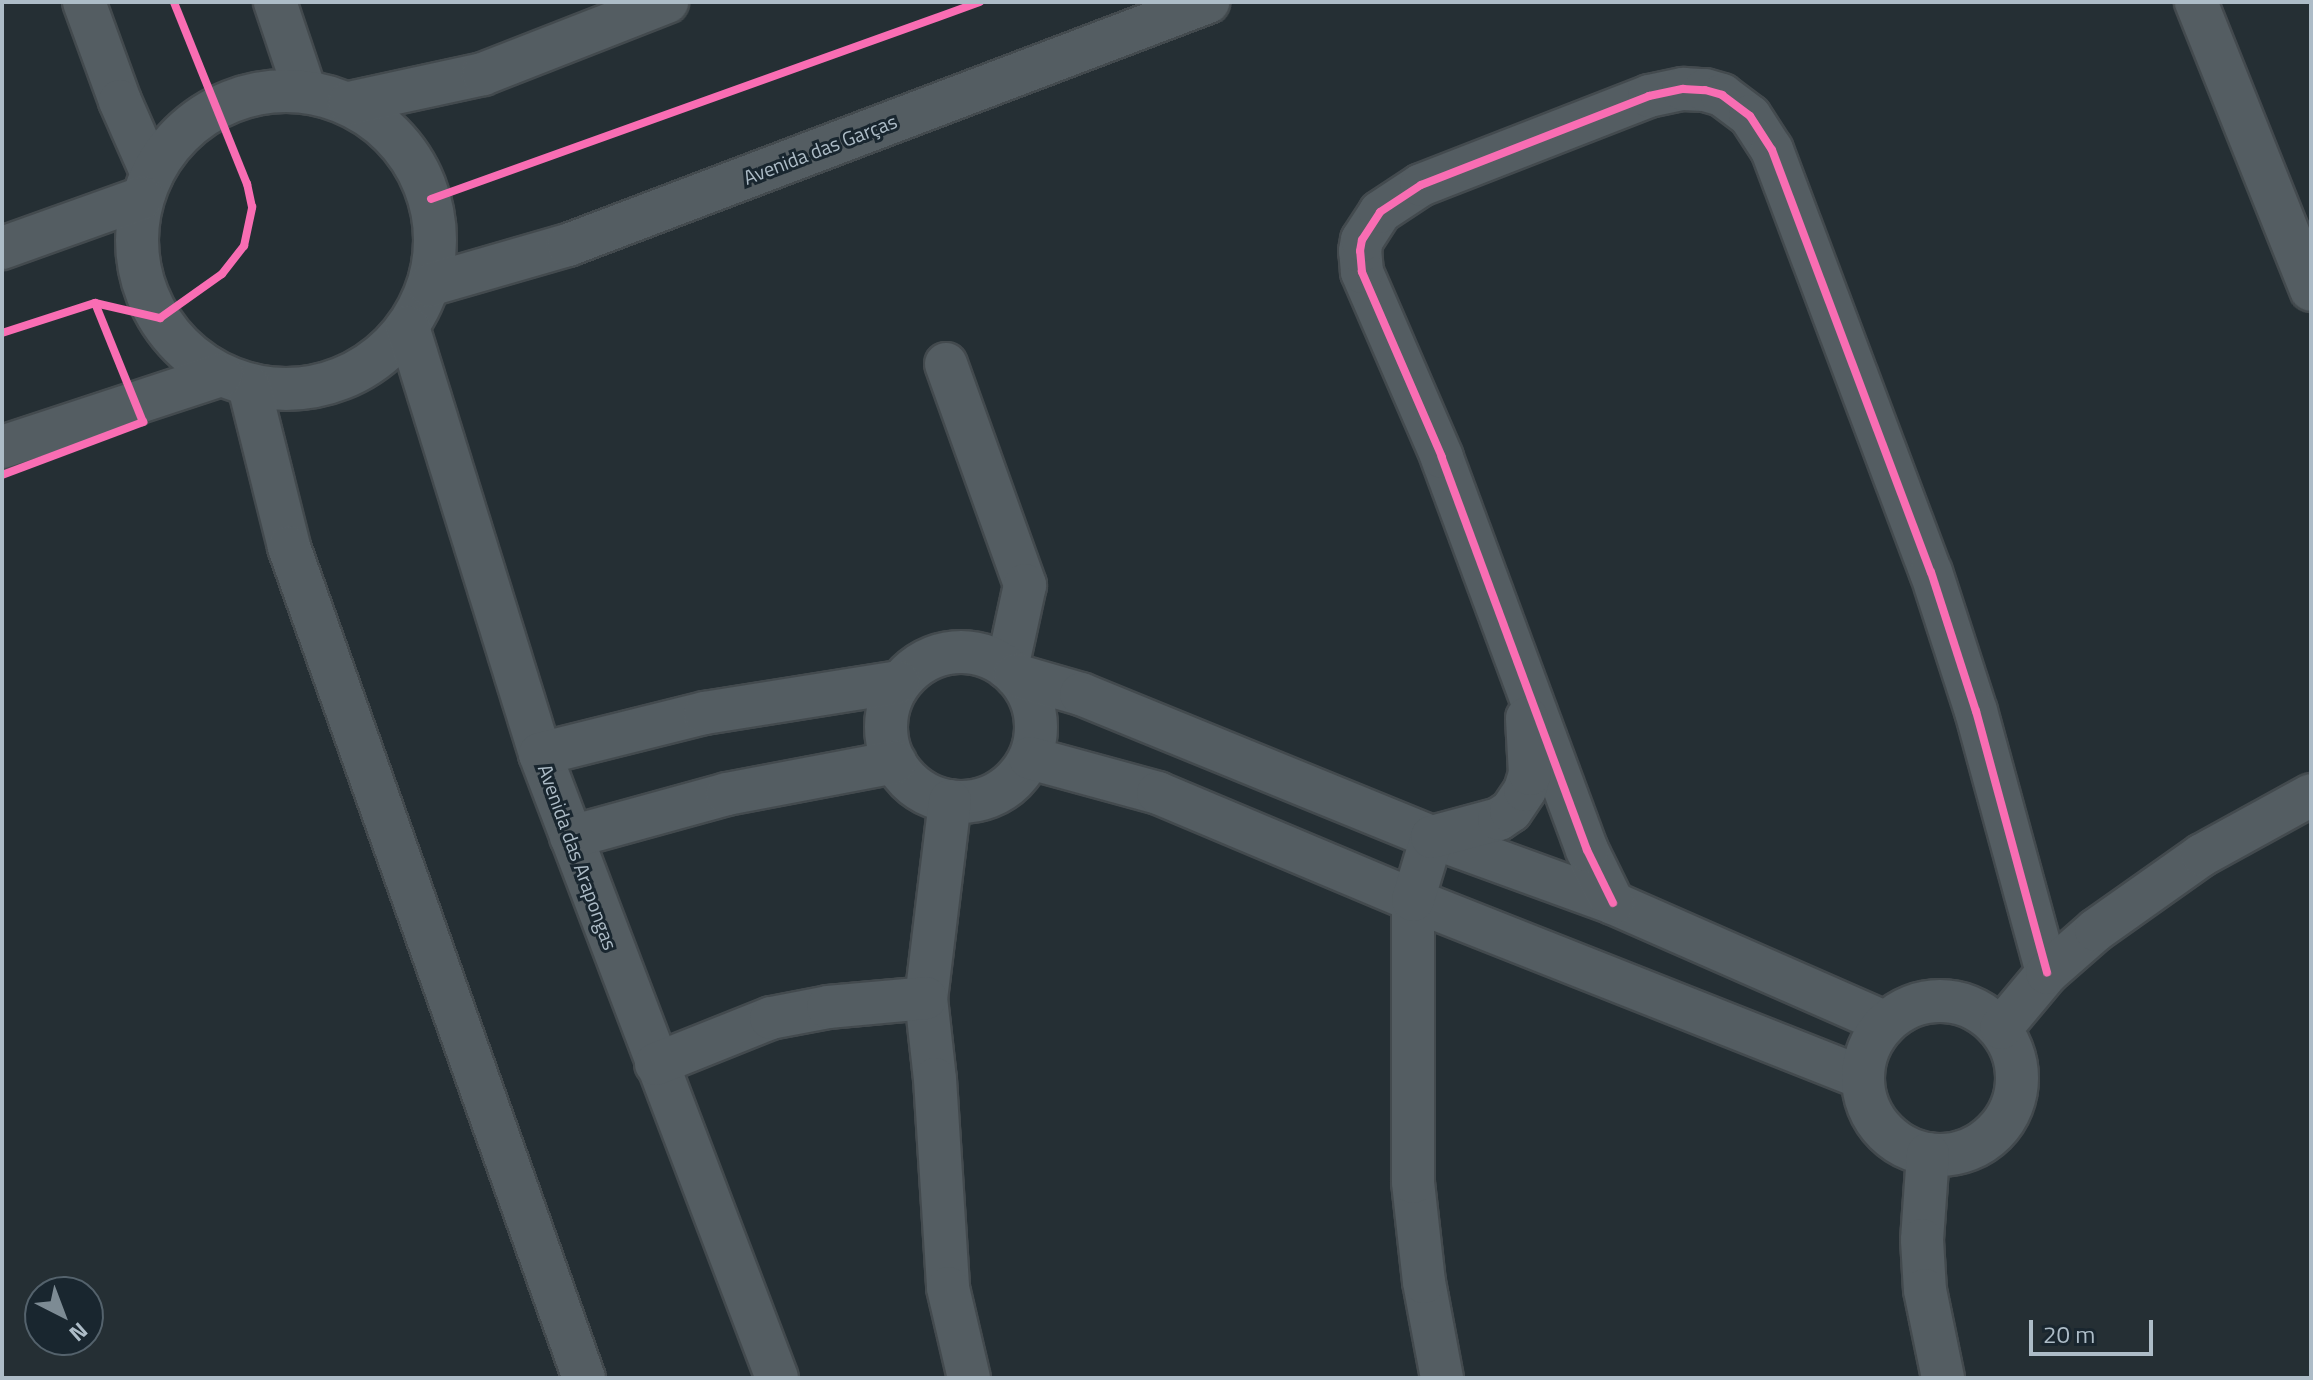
<!DOCTYPE html>
<meta charset="utf-8">
<style>
body{margin:0}
#map{position:relative;width:2313px;height:1380px;overflow:hidden;background:#252f34;font-family:"Titillium Web",sans-serif}
div>[style]{position:absolute}
.roads{filter:drop-shadow(2px 0 #434a4e) drop-shadow(-2px 0 #434a4e) drop-shadow(0 2px #434a4e) drop-shadow(0 -2px #434a4e)}
.minor>*{height:42px;margin:-21px;padding:0 21px;transform-origin:21px;border-radius:21px;background:#545d62}
.minor>.ring{margin:-21px;padding:0;box-sizing:content-box;background:none;border:42px solid #545d62;border-radius:50%}
.cycleway>*{height:8px;margin:-4px;padding:0 4px;transform-origin:4px;border-radius:4px;background:#f96db3}
span{translate:-50% -50%;white-space:nowrap;text-align:center;line-height:1.15;-webkit-text-stroke:6px #19262f;paint-order:stroke}
.street-label{font-size:20px;color:#adbcc7}
.frame{position:absolute;inset:0;border:4px solid #adbcc7;pointer-events:none}
.north{position:absolute;left:24px;top:1276px;width:80px;height:80px;box-sizing:border-box;background:#19262f;border:2px solid #54626c;border-radius:50%;rotate:138deg;font-size:22px;font-weight:700;line-height:32px;text-align:center;color:#adbcc7}
.north::after{content:'';display:block;margin:auto;width:28px;height:36px;background:#7d8b94;clip-path:polygon(50% 0,100% 100%,50% 72%,0 100%)}
.scale{position:absolute;left:2029px;top:1320px;width:124px;height:36px;box-sizing:border-box;border:4px solid #adbcc7;border-top:0;padding-left:10px;font-size:24px;line-height:28px;white-space:nowrap;color:#adbcc7;-webkit-text-stroke:6px #19262f;paint-order:stroke}
</style>
<div id="map">
<div class="roads">
<div class="minor">
<div style="left:84px;top:2px;width:105px;rotate:70deg"></div>
<div style="left:120px;top:101px;width:80px;rotate:66.3deg"></div>
<div style="left:275px;top:2px;width:94px;rotate:71.4deg"></div>
<div style="left:2196px;top:2px;width:310px;rotate:68.2deg"></div>
<div class="ring" style="left:137px;top:91px;width:256px;height:256px"></div>
<div style="left:349px;top:103px;width:137px;rotate:-12.2deg"></div>
<div style="left:483px;top:74px;width:198px;rotate:-21.4deg"></div>
<div style="left:2px;top:248px;width:149px;rotate:-19.7deg"></div>
<div style="left:429px;top:285px;width:145px;rotate:-16.1deg"></div>
<div style="left:568px;top:245px;width:685px;rotate:-20.79deg"></div>
<div style="left:408px;top:327px;width:447px;rotate:72.8deg"></div>
<div style="left:540px;top:754px;width:667px;rotate:69.2deg"></div>
<div style="left:946px;top:364px;width:235px;rotate:70.3deg"></div>
<div style="left:1025px;top:585px;width:85px;rotate:102.2deg"></div>
<div style="left:249px;top:386px;width:166px;rotate:76deg"></div>
<div style="left:289px;top:547px;width:882px;rotate:70.46deg"></div>
<div style="left:2px;top:447px;width:231px;rotate:-18.2deg"></div>
<div class="ring" style="left:886px;top:652px;width:108px;height:108px"></div>
<div style="left:1015px;top:675px;width:69px;rotate:16.1deg"></div>
<div style="left:1081px;top:694px;width:379px;rotate:22.2deg"></div>
<div style="left:1432px;top:837px;width:193px;rotate:20deg"></div>
<div style="left:1613px;top:903px;width:296px;rotate:23.7deg"></div>
<div style="left:540px;top:754px;width:170px;rotate:-14deg"></div>
<div style="left:705px;top:713px;width:196px;rotate:-9.1deg"></div>
<div style="left:1030px;top:758px;width:133px;rotate:15.3deg"></div>
<div style="left:1158px;top:793px;width:277px;rotate:22.8deg"></div>
<div style="left:1413px;top:900px;width:483px;rotate:21.6deg"></div>
<div style="left:950px;top:801px;width:198px;rotate:96.9deg"></div>
<div style="left:926px;top:998px;width:81px;rotate:83.7deg"></div>
<div style="left:935px;top:1079px;width:209px;rotate:86.4deg"></div>
<div style="left:948px;top:1288px;width:92px;rotate:76.9deg"></div>
<div style="left:571px;top:837px;width:162px;rotate:-15.4deg"></div>
<div style="left:727px;top:794px;width:171px;rotate:-10.8deg"></div>
<div style="left:1613px;top:903px;width:59px;rotate:-116.1deg"></div>
<div style="left:1587px;top:850px;width:419px;rotate:-110.3deg"></div>
<div style="left:1442px;top:457px;width:202px;rotate:-113.4deg"></div>
<div style="left:1362px;top:272px;width:21px;rotate:-95deg"></div>
<div style="left:1360px;top:251px;width:11px;rotate:-80deg"></div>
<div style="left:1362px;top:240px;width:33px;rotate:-57deg"></div>
<div style="left:1380px;top:212px;width:49px;rotate:-33.4deg"></div>
<div style="left:1421px;top:185px;width:245px;rotate:-21.3deg"></div>
<div style="left:1649px;top:96px;width:35px;rotate:-12deg"></div>
<div style="left:1683px;top:89px;width:22px;rotate:3deg"></div>
<div style="left:1705px;top:90px;width:18px;rotate:16deg"></div>
<div style="left:1722px;top:95px;width:35px;rotate:37deg"></div>
<div style="left:1750px;top:116px;width:40px;rotate:57.1deg"></div>
<div style="left:1772px;top:150px;width:451px;rotate:69.4deg"></div>
<div style="left:1931px;top:572px;width:146px;rotate:72.1deg"></div>
<div style="left:1976px;top:711px;width:271px;rotate:74.8deg"></div>
<div class="ring" style="left:1863px;top:1001px;width:112px;height:112px"></div>
<div style="left:2001px;top:1028px;width:72px;rotate:-50.1deg"></div>
<div style="left:2047px;top:973px;width:65px;rotate:-41.3deg"></div>
<div style="left:2096px;top:930px;width:130px;rotate:-35.3deg"></div>
<div style="left:2202px;top:855px;width:124px;rotate:-28.8deg"></div>
<div style="left:656px;top:1064px;width:124px;rotate:-21.8deg"></div>
<div style="left:771px;top:1018px;width:58px;rotate:-10.9deg"></div>
<div style="left:828px;top:1007px;width:98px;rotate:-5.2deg"></div>
<div style="left:1928px;top:1154px;width:86px;rotate:94deg"></div>
<div style="left:1922px;top:1240px;width:50px;rotate:86.6deg"></div>
<div style="left:1925px;top:1290px;width:90px;rotate:78.4deg"></div>
<div style="left:1442px;top:1378px;width:98px;rotate:-100.6deg"></div>
<div style="left:1424px;top:1282px;width:101px;rotate:-96.3deg"></div>
<div style="left:1413px;top:1182px;width:282px;rotate:-90deg"></div>
<div style="left:1413px;top:900px;width:66px;rotate:-73.2deg"></div>
<div style="left:1432px;top:837px;width:69px;rotate:-15deg"></div>
<div style="left:1499px;top:819px;width:14px;rotate:-34deg"></div>
<div style="left:1511px;top:811px;width:25px;rotate:-56deg"></div>
<div style="left:1525px;top:790px;width:17px;rotate:-73deg"></div>
<div style="left:1530px;top:774px;width:56px;rotate:-93.1deg"></div>
</div>
</div>
<div class="cycleway">
<div style="left:431px;top:199px;width:583px;rotate:-19.74deg"></div>
<div style="left:2px;top:333px;width:98px;rotate:-17.9deg"></div>
<div style="left:95px;top:303px;width:67px;rotate:13deg"></div>
<div style="left:160px;top:318px;width:76px;rotate:-35.4deg"></div>
<div style="left:222px;top:274px;width:36px;rotate:-52deg"></div>
<div style="left:244px;top:246px;width:40px;rotate:-78deg"></div>
<div style="left:252px;top:207px;width:24px;rotate:-102deg"></div>
<div style="left:247px;top:184px;width:196px;rotate:-111.9deg"></div>
<div style="left:2px;top:475px;width:151px;rotate:-20.6deg"></div>
<div style="left:143px;top:422px;width:128px;rotate:-112deg"></div>
<div style="left:1613px;top:903px;width:59px;rotate:-116.1deg"></div>
<div style="left:1587px;top:850px;width:419px;rotate:-110.3deg"></div>
<div style="left:1442px;top:457px;width:202px;rotate:-113.4deg"></div>
<div style="left:1362px;top:272px;width:21px;rotate:-95deg"></div>
<div style="left:1360px;top:251px;width:11px;rotate:-80deg"></div>
<div style="left:1362px;top:240px;width:33px;rotate:-57deg"></div>
<div style="left:1380px;top:212px;width:49px;rotate:-33.4deg"></div>
<div style="left:1421px;top:185px;width:245px;rotate:-21.3deg"></div>
<div style="left:1649px;top:96px;width:35px;rotate:-12deg"></div>
<div style="left:1683px;top:89px;width:22px;rotate:3deg"></div>
<div style="left:1705px;top:90px;width:18px;rotate:16deg"></div>
<div style="left:1722px;top:95px;width:35px;rotate:37deg"></div>
<div style="left:1750px;top:116px;width:40px;rotate:57.1deg"></div>
<div style="left:1772px;top:150px;width:451px;rotate:69.4deg"></div>
<div style="left:1931px;top:572px;width:146px;rotate:72.1deg"></div>
<div style="left:1976px;top:711px;width:271px;rotate:74.8deg"></div>
</div>
<div class="street-label">
<span style="left:820px;top:149px;rotate:-21deg">Avenida das Garças</span>
<span style="left:578px;top:857px;rotate:70deg">Avenida das Arapongas</span>
</div>
<div class="frame"></div>
<div class="north">N</div>
<div class="scale">20 m</div>
</div>
